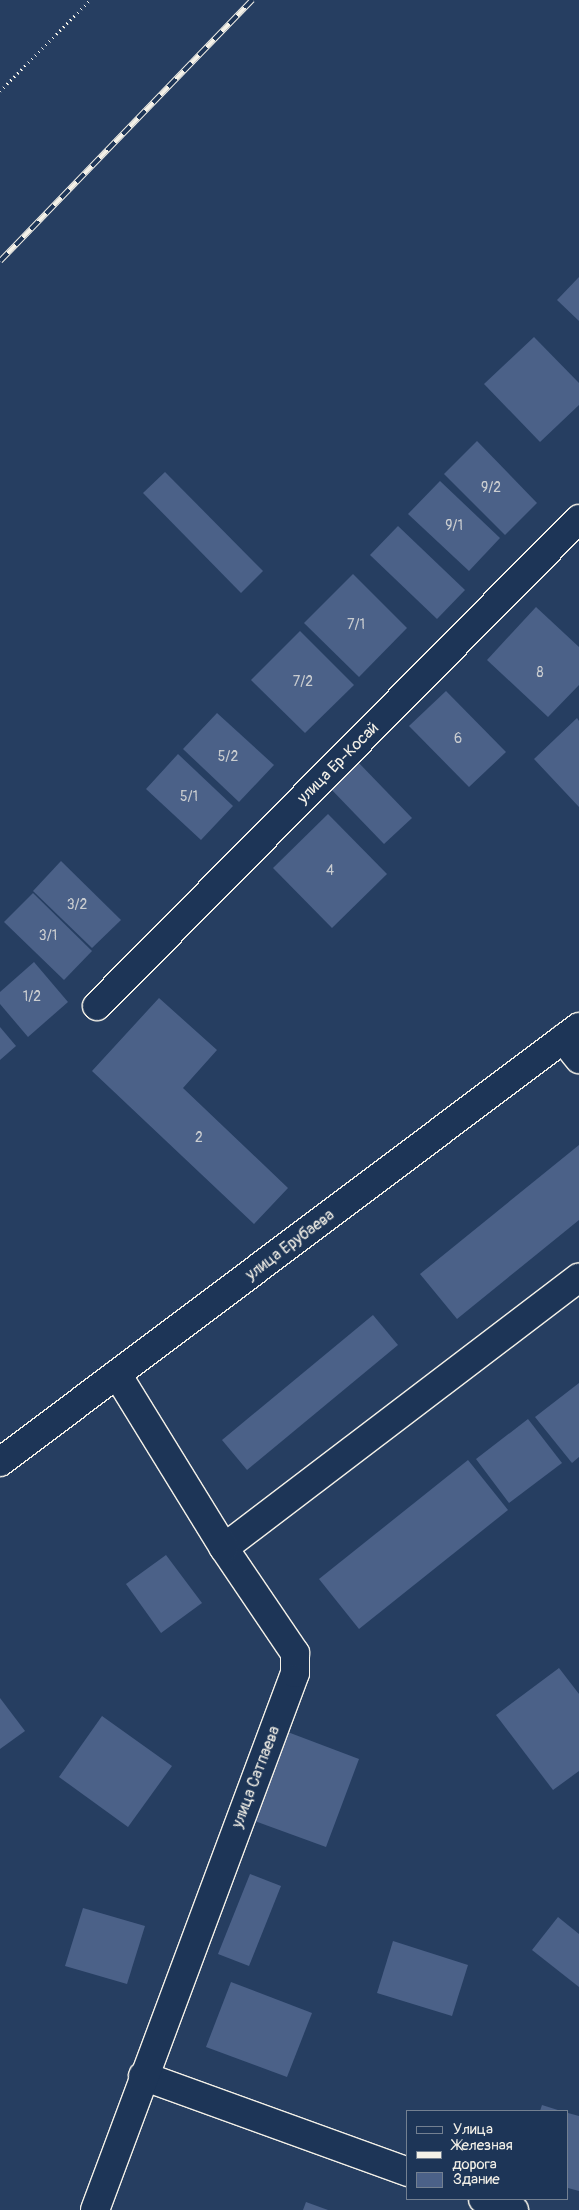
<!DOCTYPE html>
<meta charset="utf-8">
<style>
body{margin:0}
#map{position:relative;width:579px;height:2210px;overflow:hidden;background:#263e61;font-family:Pangolin,sans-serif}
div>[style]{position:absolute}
.building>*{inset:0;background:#4b6188}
.path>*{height:3px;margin-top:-1.5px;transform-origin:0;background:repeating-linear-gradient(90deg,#f4f1e8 0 1px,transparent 0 5px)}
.roads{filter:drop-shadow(1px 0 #f4f1e8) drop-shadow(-1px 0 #f4f1e8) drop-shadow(0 1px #f4f1e8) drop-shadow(0 -1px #f4f1e8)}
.minor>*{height:28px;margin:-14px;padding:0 14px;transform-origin:14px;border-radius:14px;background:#1d3557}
.tertiary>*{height:28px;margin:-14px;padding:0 14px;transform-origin:14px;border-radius:14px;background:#1d3557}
.rail>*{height:5.5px;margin-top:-2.75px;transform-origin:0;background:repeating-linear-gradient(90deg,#1d3557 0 11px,#f4f1e8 0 22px);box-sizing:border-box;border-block:1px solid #f4f1e8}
span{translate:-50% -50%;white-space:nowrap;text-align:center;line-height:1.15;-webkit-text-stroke:5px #1d3557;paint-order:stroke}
.number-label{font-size:14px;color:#cacdd0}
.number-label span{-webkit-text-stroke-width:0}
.street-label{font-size:16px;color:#f4f1e8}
.legend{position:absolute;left:406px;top:2110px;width:162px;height:90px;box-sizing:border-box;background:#1d3557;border:1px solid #738091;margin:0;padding:6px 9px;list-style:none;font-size:15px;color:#f4f1e8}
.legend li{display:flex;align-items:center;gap:10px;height:25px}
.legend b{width:25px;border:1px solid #738091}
</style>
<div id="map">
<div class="building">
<div style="clip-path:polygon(579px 277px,579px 321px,557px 300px)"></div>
<div style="clip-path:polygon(534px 337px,579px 383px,579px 405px,540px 442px,484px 384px)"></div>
<div style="clip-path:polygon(477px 441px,537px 503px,505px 535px,444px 474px)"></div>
<div style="clip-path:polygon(165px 472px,263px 571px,241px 593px,143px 493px)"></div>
<div style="clip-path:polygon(440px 481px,500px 538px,469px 571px,408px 514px)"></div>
<div style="clip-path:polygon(398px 526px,465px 590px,437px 619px,370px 555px)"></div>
<div style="clip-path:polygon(353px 574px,407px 628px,359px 677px,304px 623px)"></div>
<div style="clip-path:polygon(536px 607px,579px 647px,579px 685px,548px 717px,487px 660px)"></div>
<div style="clip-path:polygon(300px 631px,354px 685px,305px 733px,251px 680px)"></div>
<div style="clip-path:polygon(446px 691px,506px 752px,469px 787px,409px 726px)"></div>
<div style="clip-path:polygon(217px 713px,274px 765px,239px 802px,183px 749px)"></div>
<div style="clip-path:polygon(577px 718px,579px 721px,579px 807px,534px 759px)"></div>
<div style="clip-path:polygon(178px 754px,233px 806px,201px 840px,146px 789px)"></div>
<div style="clip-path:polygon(357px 761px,412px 818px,384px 844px,329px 787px)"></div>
<div style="clip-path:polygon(328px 814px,387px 874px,332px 928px,273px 868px)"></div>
<div style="clip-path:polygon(61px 861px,121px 920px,92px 948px,33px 891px)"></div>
<div style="clip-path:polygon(33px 893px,92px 951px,64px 980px,4px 922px)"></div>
<div style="clip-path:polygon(34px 962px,68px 1002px,28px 1037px,0 1004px,0 992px)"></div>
<div style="clip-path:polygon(159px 998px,217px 1050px,183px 1088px,288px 1188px,254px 1224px,92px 1071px)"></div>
<div style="clip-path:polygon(0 1027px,16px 1046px,0 1060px)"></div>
<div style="clip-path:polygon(579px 1145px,579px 1220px,457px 1319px,420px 1274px)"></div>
<div style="clip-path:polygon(373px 1315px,398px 1345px,247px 1470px,222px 1440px)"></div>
<div style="clip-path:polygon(579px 1383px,579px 1457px,572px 1463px,535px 1417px)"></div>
<div style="clip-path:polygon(528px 1419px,562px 1463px,509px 1503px,476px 1459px)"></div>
<div style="clip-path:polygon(468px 1460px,508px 1510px,359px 1629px,319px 1579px)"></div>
<div style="clip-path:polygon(166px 1555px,202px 1603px,161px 1633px,126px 1584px)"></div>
<div style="clip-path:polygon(559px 1668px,579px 1694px,579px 1771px,553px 1790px,496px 1715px)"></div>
<div style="clip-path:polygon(0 1698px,25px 1731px,0 1749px)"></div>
<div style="clip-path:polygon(102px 1716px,172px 1766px,128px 1827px,59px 1777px)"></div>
<div style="clip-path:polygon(285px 1731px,359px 1759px,326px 1847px,252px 1820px)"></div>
<div style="clip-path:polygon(250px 1874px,281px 1886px,249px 1966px,218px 1954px)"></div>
<div style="clip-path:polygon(83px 1908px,145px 1926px,127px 1984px,65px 1966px)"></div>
<div style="clip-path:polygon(558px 1917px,579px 1934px,579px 1987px,532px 1950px)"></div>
<div style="clip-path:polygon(393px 1941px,468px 1965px,452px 2016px,377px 1993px)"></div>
<div style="clip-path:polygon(231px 1982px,312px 2013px,287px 2077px,206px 2047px)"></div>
<div style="clip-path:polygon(542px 2105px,561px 2111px,540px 2111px)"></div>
<div style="clip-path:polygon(568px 2113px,579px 2116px,579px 2191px,568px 2188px)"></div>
<div style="clip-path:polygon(306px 2202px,328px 2210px,303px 2210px)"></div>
</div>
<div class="path">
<div style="left:0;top:91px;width:128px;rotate:-45.3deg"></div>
</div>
<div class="roads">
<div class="minor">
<div style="left:97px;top:1006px;width:685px;rotate:-45.3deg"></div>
<div style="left:563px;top:1039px;width:26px;rotate:51deg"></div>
<div style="left:224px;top:1548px;width:446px;rotate:-37.3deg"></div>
<div style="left:143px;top:2076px;width:282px;rotate:19.9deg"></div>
<div style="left:483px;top:2199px;width:33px;rotate:20deg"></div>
<div style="left:95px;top:2210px;width:573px;rotate:-69.57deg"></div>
<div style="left:295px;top:1673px;width:20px;rotate:-90deg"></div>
<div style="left:295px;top:1653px;width:127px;rotate:-124.1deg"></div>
<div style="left:224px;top:1548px;width:204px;rotate:-121.6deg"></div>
</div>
<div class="tertiary">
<div style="left:0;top:1462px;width:724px;rotate:-36.92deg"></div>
</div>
</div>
<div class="rail">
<div style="left:0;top:261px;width:363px;rotate:-46deg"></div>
</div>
<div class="number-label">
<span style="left:491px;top:488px">9/2</span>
<span style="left:454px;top:526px">9/1</span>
<span style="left:356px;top:625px">7/1</span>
<span style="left:540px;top:673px">8</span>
<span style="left:303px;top:682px">7/2</span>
<span style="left:458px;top:739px">6</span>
<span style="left:228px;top:757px">5/2</span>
<span style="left:189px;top:797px">5/1</span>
<span style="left:330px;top:871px">4</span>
<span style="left:77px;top:905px">3/2</span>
<span style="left:48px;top:936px">3/1</span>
<span style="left:32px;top:997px">1/2</span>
<span style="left:199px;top:1138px">2</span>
</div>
<div class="street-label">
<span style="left:338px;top:763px;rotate:-45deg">улица Ер-Косай</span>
<span style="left:290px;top:1245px;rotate:-37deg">улица Ерубаева</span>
<span style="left:256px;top:1777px;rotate:-69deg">улица Сатпаева</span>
</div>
<ul class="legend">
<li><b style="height:6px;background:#1d3557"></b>Улица</li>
<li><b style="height:6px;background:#f4f1e8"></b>Железная дорога</li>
<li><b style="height:14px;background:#4b6188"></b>Здание</li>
</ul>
</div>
